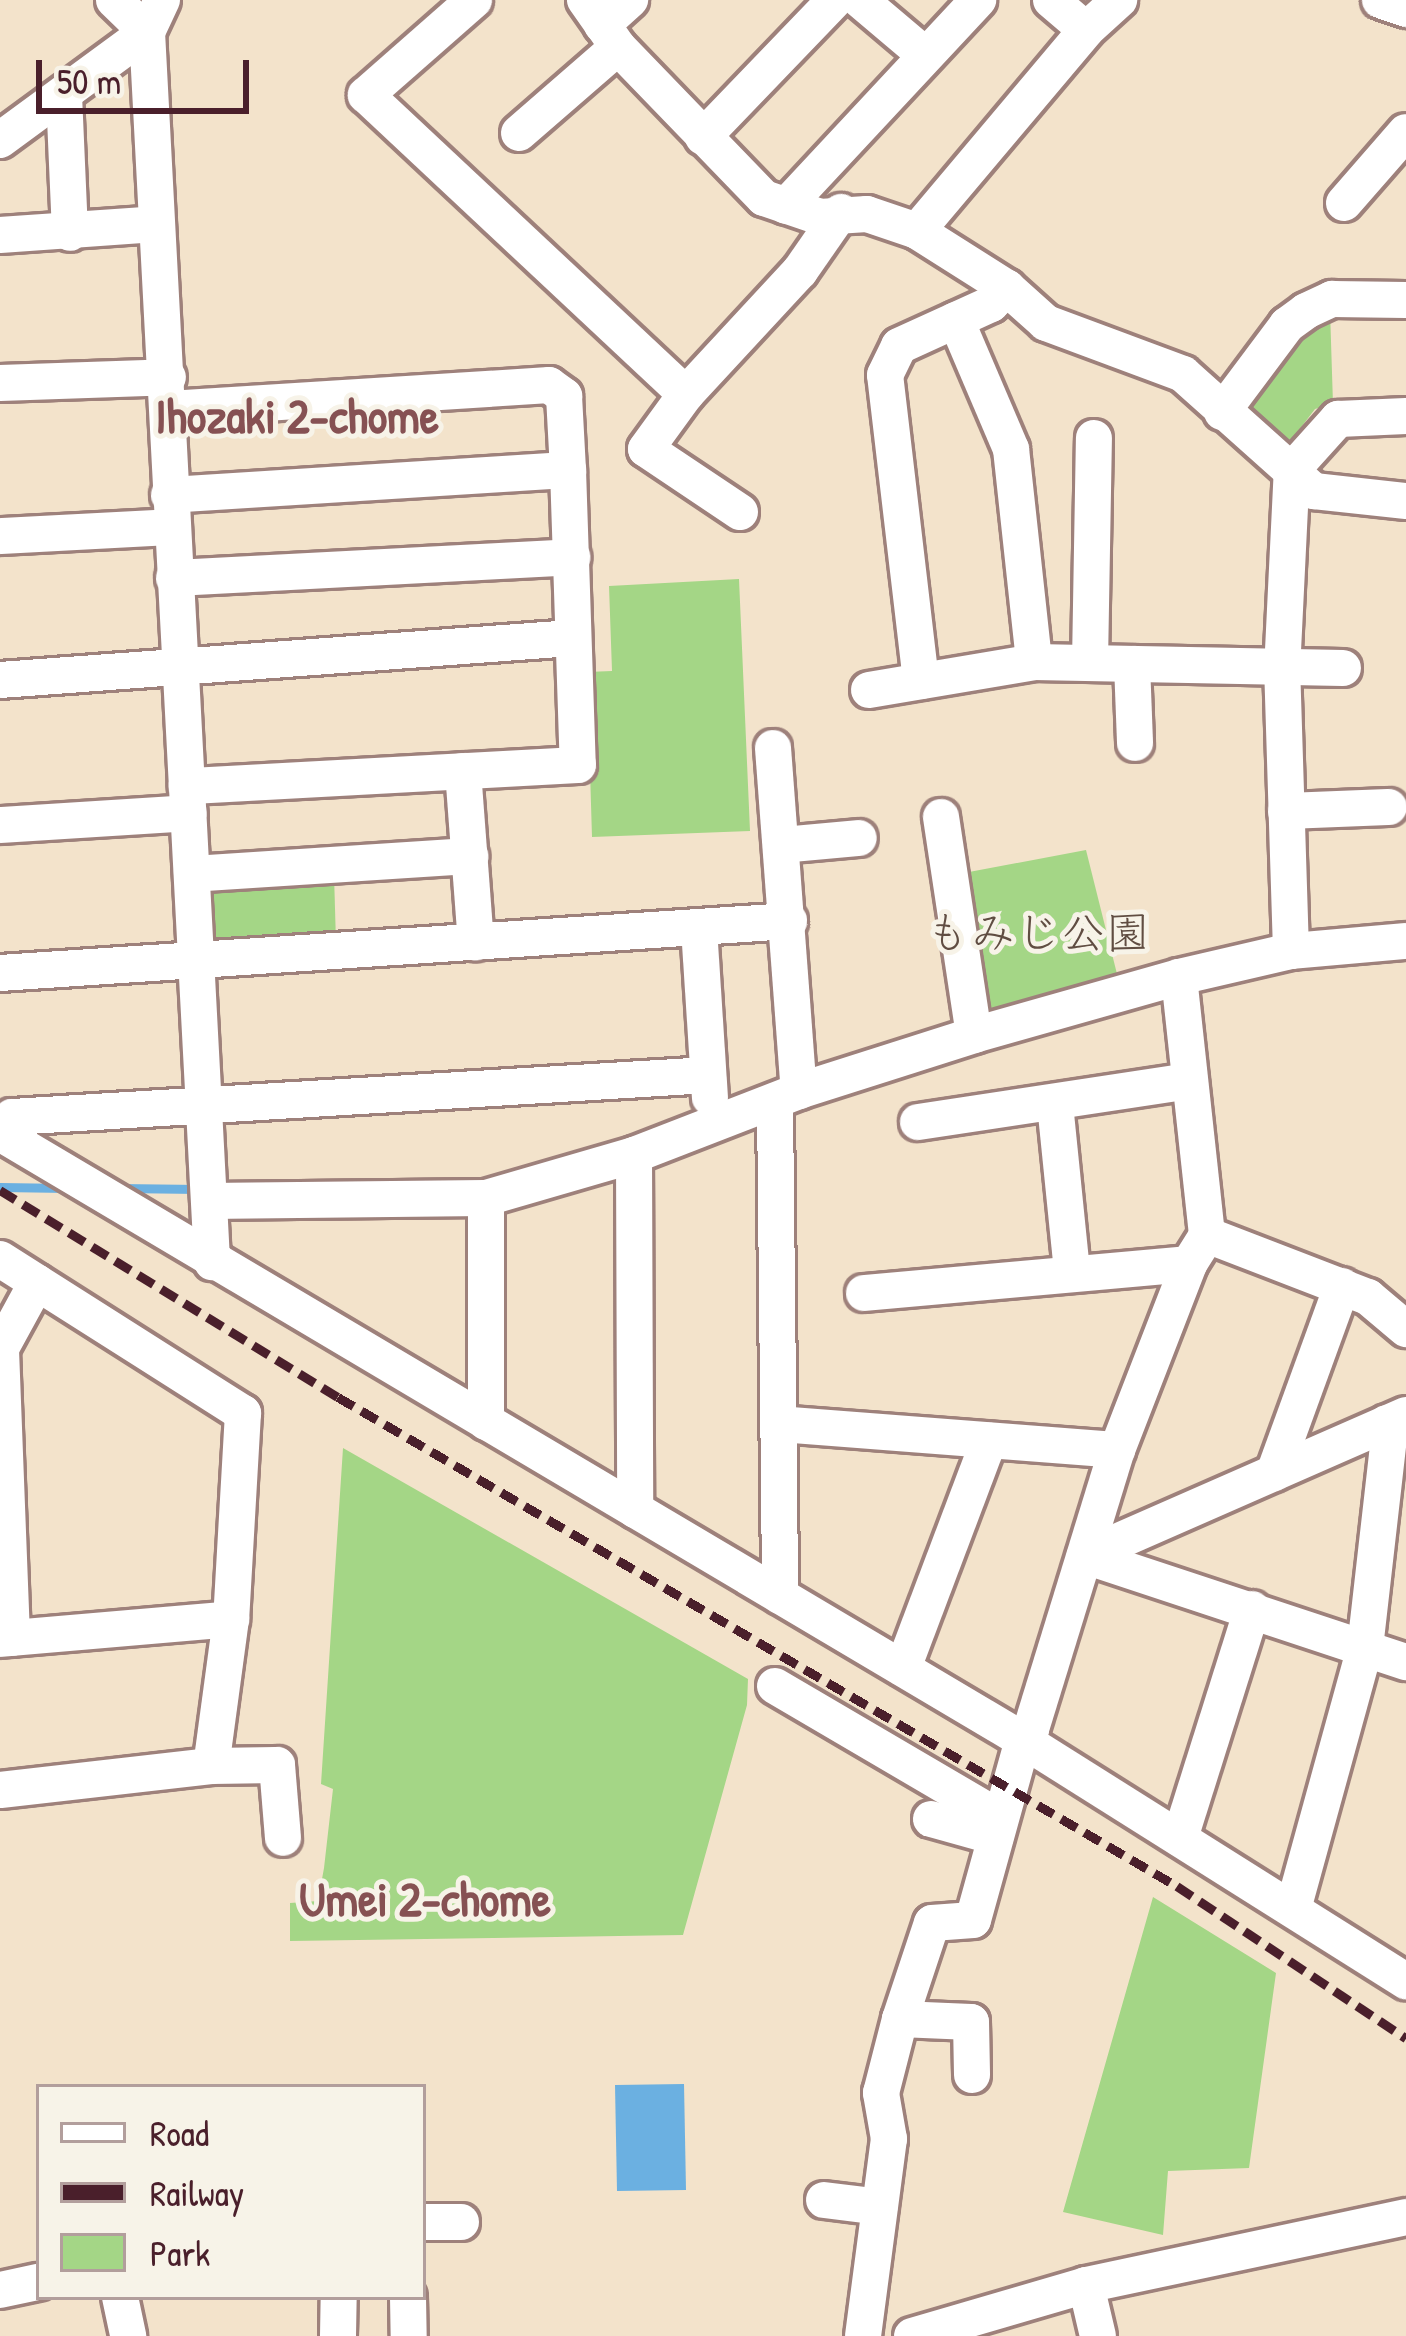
<!DOCTYPE html>
<meta charset="utf-8">
<style>
body{margin:0}
#map{position:relative;width:1406px;height:2336px;overflow:hidden;background:#f3e3cb;font-family:"Patrick Hand","Klee One",sans-serif}
div>[style]{position:absolute}
.green>*{inset:0;background:#a4d686}
.water>*{inset:0;background:#6bb0e1}
.stream>*{height:9px;margin:-4.5px;padding:0 4.5px;transform-origin:4.5px;border-radius:4.5px;background:#6bb0e1}
.roads{filter:drop-shadow(3px 0 #9e817b) drop-shadow(-3px 0 #9e817b) drop-shadow(0 3px #9e817b) drop-shadow(0 -3px #9e817b)}
.minor>*{height:36px;margin:-18px;padding:0 18px;transform-origin:18px;border-radius:18px;background:#fff}
.rail>*{height:9px;margin-top:-4.5px;transform-origin:0;background:repeating-linear-gradient(90deg,#4a1f2b 0 18px,transparent 0 27px)}
span{translate:-50% -50%;white-space:nowrap;text-align:center;line-height:1.15;-webkit-text-stroke:10px #f7f3e8;paint-order:stroke}
.park-label{font-size:45px;color:#604d42}
.neighbourhood-label{font-size:48px;color:#865153;font-weight:700}
.legend{position:absolute;left:36px;top:2084px;width:390px;height:216px;box-sizing:border-box;background:#f7f3e8;border:3px solid #b29e9c;margin:0;padding:15px 21px;list-style:none;font-size:36px;color:#4a1f2b}
.legend li{display:flex;align-items:center;gap:24px;height:60px}
.legend b{width:60px;border:3px solid #b29e9c}
.scale{position:absolute;left:36px;top:60px;width:213px;height:54px;box-sizing:border-box;border:6px solid #4a1f2b;border-top:0;padding-left:15px;font-size:36px;line-height:42px;white-space:nowrap;color:#4a1f2b;-webkit-text-stroke:9px #f7f3e8;paint-order:stroke}
</style>
<div id="map">
<div class="green">
<div style="clip-path:polygon(1330px 310px,1333px 404px,1315px 409px,1286px 447px,1235px 422px,1270px 347px)"></div>
<div style="clip-path:polygon(739px 579px,750px 831px,592px 837px,587px 672px,612px 671px,609px 586px)"></div>
<div style="clip-path:polygon(1086px 850px,1119px 982px,993px 1019px,984px 1010px,963px 885px,969px 872px)"></div>
<div style="clip-path:polygon(334px 874px,336px 943px,209px 945px,206px 890px)"></div>
<div style="clip-path:polygon(343px 1448px,748px 1679px,747px 1705px,683px 1935px,290px 1941px,290px 1903px,318px 1901px,324px 1868px,333px 1789px,321px 1784px)"></div>
<div style="clip-path:polygon(1153px 1897px,1276px 1973px,1249px 2168px,1168px 2171px,1163px 2235px,1063px 2212px)"></div>
</div>
<div class="water">
<div style="clip-path:polygon(684px 2084px,686px 2190px,617px 2191px,615px 2085px)"></div>
</div>
<div class="stream">
<div style="left:0;top:1187px;width:67px;rotate:0.9deg"></div>
<div style="left:119px;top:1188px;width:80px;rotate:0.7deg"></div>
</div>
<div class="roads">
<div class="minor">
<div style="left:162px;top:0;width:35px;rotate:115deg"></div>
<div style="left:147px;top:32px;width:1232px;rotate:86.97deg"></div>
<div style="left:474px;top:0;width:144px;rotate:138.7deg"></div>
<div style="left:366px;top:95px;width:438px;rotate:43.1deg"></div>
<div style="left:585px;top:0;width:57px;rotate:54.9deg"></div>
<div style="left:618px;top:47px;width:210px;rotate:46deg"></div>
<div style="left:764px;top:198px;width:59px;rotate:18.7deg"></div>
<div style="left:820px;top:217px;width:47px;rotate:-3.7deg"></div>
<div style="left:867px;top:214px;width:53px;rotate:18.8deg"></div>
<div style="left:917px;top:231px;width:107px;rotate:32.3deg"></div>
<div style="left:1007px;top:288px;width:52px;rotate:41.9deg"></div>
<div style="left:1046px;top:323px;width:146px;rotate:20.4deg"></div>
<div style="left:1183px;top:374px;width:176px;rotate:41.8deg"></div>
<div style="left:1314px;top:491px;width:93px;rotate:6.2deg"></div>
<div style="left:860px;top:0;width:84px;rotate:40.2deg"></div>
<div style="left:1051px;top:0;width:46px;rotate:40.6deg"></div>
<div style="left:1380px;top:0;width:28px;rotate:19deg"></div>
<div style="left:602px;top:25px;width:38px;rotate:-42deg"></div>
<div style="left:64px;top:95px;width:138px;rotate:87.5deg"></div>
<div style="left:519px;top:133px;width:131px;rotate:-41deg"></div>
<div style="left:703px;top:137px;width:190px;rotate:-46.1deg"></div>
<div style="left:0;top:140px;width:182px;rotate:-36.3deg"></div>
<div style="left:147px;top:32px;width:46px;rotate:-135.9deg"></div>
<div style="left:1344px;top:203px;width:94px;rotate:-48.9deg"></div>
<div style="left:786px;top:206px;width:282px;rotate:-47deg"></div>
<div style="left:917px;top:231px;width:263px;rotate:-49.9deg"></div>
<div style="left:1086px;top:30px;width:45px;rotate:-42.3deg"></div>
<div style="left:0;top:235px;width:156px;rotate:-4deg"></div>
<div style="left:956px;top:320px;width:140px;rotate:66.9deg"></div>
<div style="left:1011px;top:449px;width:214px;rotate:83.8deg"></div>
<div style="left:0;top:383px;width:168px;rotate:-2deg"></div>
<div style="left:169px;top:409px;width:381px;rotate:-3.6deg"></div>
<div style="left:549px;top:385px;width:19px;rotate:36deg"></div>
<div style="left:564px;top:396px;width:74px;rotate:86.9deg"></div>
<div style="left:568px;top:470px;width:295px;rotate:88.1deg"></div>
<div style="left:578px;top:765px;width:392px;rotate:176.9deg"></div>
<div style="left:1222px;top:412px;width:109px;rotate:-53.2deg"></div>
<div style="left:1287px;top:325px;width:24px;rotate:-36deg"></div>
<div style="left:1306px;top:311px;width:29px;rotate:-25deg"></div>
<div style="left:1332px;top:299px;width:74px;rotate:0.8deg"></div>
<div style="left:169px;top:495px;width:400px;rotate:-3.6deg"></div>
<div style="left:740px;top:512px;width:113px;rotate:-146.2deg"></div>
<div style="left:646px;top:449px;width:68px;rotate:-54deg"></div>
<div style="left:686px;top:394px;width:168px;rotate:-47.2deg"></div>
<div style="left:800px;top:271px;width:72px;rotate:-55.2deg"></div>
<div style="left:0;top:536px;width:171px;rotate:-3deg"></div>
<div style="left:174px;top:578px;width:399px;rotate:-3deg"></div>
<div style="left:1090px;top:663px;width:225px;rotate:-89deg"></div>
<div style="left:1132px;top:664px;width:79px;rotate:87.8deg"></div>
<div style="left:0;top:680px;width:574px;rotate:-4.2deg"></div>
<div style="left:921px;top:681px;width:308px;rotate:-96.7deg"></div>
<div style="left:885px;top:375px;width:32px;rotate:-64deg"></div>
<div style="left:899px;top:346px;width:101px;rotate:-24.5deg"></div>
<div style="left:991px;top:304px;width:23px;rotate:-45deg"></div>
<div style="left:869px;top:690px;width:167px;rotate:-9.6deg"></div>
<div style="left:1034px;top:662px;width:309px;rotate:1.1deg"></div>
<div style="left:773px;top:748px;width:344px;rotate:85.7deg"></div>
<div style="left:463px;top:771px;width:172px;rotate:85.7deg"></div>
<div style="left:1286px;top:811px;width:103px;rotate:-2.2deg"></div>
<div style="left:941px;top:817px;width:220px;rotate:81.4deg"></div>
<div style="left:0;top:825px;width:189px;rotate:-3.6deg"></div>
<div style="left:782px;top:845px;width:77px;rotate:-5.2deg"></div>
<div style="left:192px;top:874px;width:279px;rotate:-3.7deg"></div>
<div style="left:699px;top:928px;width:170px;rotate:86.3deg"></div>
<div style="left:1291px;top:951px;width:280px;rotate:-91.8deg"></div>
<div style="left:1282px;top:671px;width:201px;rotate:-87.2deg"></div>
<div style="left:1292px;top:470px;width:69px;rotate:-48deg"></div>
<div style="left:1338px;top:419px;width:68px;rotate:-2.5deg"></div>
<div style="left:0;top:973px;width:791px;rotate:-3.77deg"></div>
<div style="left:1179px;top:977px;width:260px;rotate:83.8deg"></div>
<div style="left:775px;top:1103px;width:493px;rotate:89.4deg"></div>
<div style="left:1055px;top:1104px;width:169px;rotate:84.2deg"></div>
<div style="left:918px;top:1122px;width:274px;rotate:-8.6deg"></div>
<div style="left:0;top:1133px;width:1190px;rotate:30.68deg"></div>
<div style="left:1023px;top:1740px;width:453px;rotate:32.2deg"></div>
<div style="left:1px;top:1133px;width:19px;rotate:-55deg"></div>
<div style="left:12px;top:1117px;width:697px;rotate:-3.45deg"></div>
<div style="left:634px;top:1155px;width:355px;rotate:89.8deg"></div>
<div style="left:210px;top:1201px;width:276px;rotate:-0.6deg"></div>
<div style="left:486px;top:1198px;width:154px;rotate:-16.2deg"></div>
<div style="left:634px;top:1155px;width:177px;rotate:-21.2deg"></div>
<div style="left:799px;top:1091px;width:184px;rotate:-17.7deg"></div>
<div style="left:974px;top:1035px;width:213px;rotate:-15.8deg"></div>
<div style="left:1179px;top:977px;width:115px;rotate:-13.1deg"></div>
<div style="left:1291px;top:951px;width:115px;rotate:-5deg"></div>
<div style="left:0;top:1259px;width:288px;rotate:32.4deg"></div>
<div style="left:243px;top:1413px;width:206px;rotate:93.3deg"></div>
<div style="left:231px;top:1619px;width:148px;rotate:97.7deg"></div>
<div style="left:211px;top:1766px;width:212px;rotate:173.5deg"></div>
<div style="left:864px;top:1293px;width:326px;rotate:-5.1deg"></div>
<div style="left:0;top:1350px;width:77px;rotate:-61.4deg"></div>
<div style="left:1px;top:1350px;width:288px;rotate:87.8deg"></div>
<div style="left:1406px;top:1415px;width:351px;rotate:156.3deg"></div>
<div style="left:1085px;top:1556px;width:338px;rotate:18.3deg"></div>
<div style="left:486px;top:1422px;width:224px;rotate:-90deg"></div>
<div style="left:779px;top:1424px;width:339px;rotate:4.4deg"></div>
<div style="left:1274px;top:1473px;width:199px;rotate:-70deg"></div>
<div style="left:0;top:1639px;width:232px;rotate:-4.9deg"></div>
<div style="left:903px;top:1668px;width:243px;rotate:-69.3deg"></div>
<div style="left:775px;top:1686px;width:261px;rotate:30.4deg"></div>
<div style="left:211px;top:1766px;width:66px;rotate:-0.9deg"></div>
<div style="left:277px;top:1765px;width:73px;rotate:85.3deg"></div>
<div style="left:931px;top:1819px;width:67px;rotate:15.5deg"></div>
<div style="left:1180px;top:1838px;width:240px;rotate:-72.5deg"></div>
<div style="left:1293px;top:1909px;width:271px;rotate:-74.6deg"></div>
<div style="left:1365px;top:1648px;width:213px;rotate:-83.5deg"></div>
<div style="left:1389px;top:1436px;width:13px;rotate:-103deg"></div>
<div style="left:900px;top:2019px;width:71px;rotate:2.4deg"></div>
<div style="left:971px;top:2022px;width:53px;rotate:88.9deg"></div>
<div style="left:824px;top:2200px;width:56px;rotate:7.1deg"></div>
<div style="left:423px;top:2222px;width:38px"></div>
<div style="left:1086px;top:2285px;width:52px;rotate:76.8deg"></div>
<div style="left:0;top:2290px;width:40px;rotate:-12deg"></div>
<div style="left:120px;top:2297px;width:40px;rotate:78deg"></div>
<div style="left:408px;top:2297px;width:39px;rotate:89deg"></div>
<div style="left:338px;top:2336px;width:39px;rotate:-89deg"></div>
<div style="left:863px;top:2336px;width:199px;rotate:-82.5deg"></div>
<div style="left:889px;top:2139px;width:47px;rotate:-99.9deg"></div>
<div style="left:881px;top:2093px;width:76px;rotate:-75.6deg"></div>
<div style="left:900px;top:2019px;width:101px;rotate:-71.6deg"></div>
<div style="left:932px;top:1923px;width:41px;rotate:-4.2deg"></div>
<div style="left:973px;top:1920px;width:187px;rotate:-74.5deg"></div>
<div style="left:1023px;top:1740px;width:14px;rotate:-54deg"></div>
<div style="left:1031px;top:1729px;width:292px;rotate:-72.9deg"></div>
<div style="left:1117px;top:1450px;width:199px;rotate:-68.8deg"></div>
<div style="left:1189px;top:1264px;width:34px;rotate:-58deg"></div>
<div style="left:1207px;top:1235px;width:173px;rotate:21.1deg"></div>
<div style="left:1368px;top:1297px;width:50px;rotate:40.1deg"></div>
<div style="left:912px;top:2336px;width:181px;rotate:-16.3deg"></div>
<div style="left:1086px;top:2285px;width:327px;rotate:-12deg"></div>
</div>
</div>
<div class="rail">
<div style="left:0;top:1190px;width:396px;rotate:31.5deg"></div>
<div style="left:338px;top:1397px;width:971px;rotate:30.24deg"></div>
<div style="left:1177px;top:1886px;width:275px;rotate:33.6deg"></div>
</div>
<div class="park-label">
<span style="left:1038px;top:932px">もみじ公園</span>
</div>
<div class="neighbourhood-label">
<span style="left:297px;top:416px">Ihozaki 2-chome</span>
<span style="left:425px;top:1899px">Umei 2-chome</span>
</div>
<ul class="legend">
<li><b style="height:15px;background:#fff"></b>Road</li>
<li><b style="height:15px;background:#4a1f2b"></b>Railway</li>
<li><b style="height:33px;background:#a4d686"></b>Park</li>
</ul>
<div class="scale">50 m</div>
</div>
